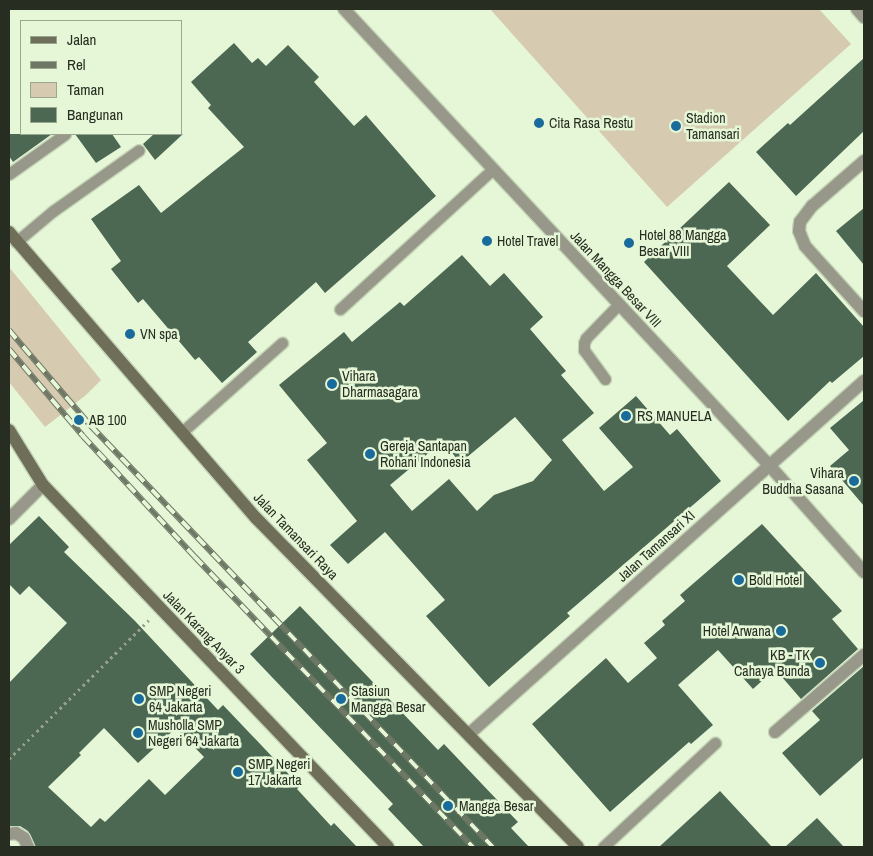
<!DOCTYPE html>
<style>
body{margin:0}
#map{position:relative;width:873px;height:856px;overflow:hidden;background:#e6f7d7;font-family:"Archivo Narrow",sans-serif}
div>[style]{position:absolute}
.green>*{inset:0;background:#d6cab0}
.building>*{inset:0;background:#4c6853}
.path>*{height:3px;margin-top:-1.5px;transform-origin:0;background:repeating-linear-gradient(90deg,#95a18a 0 2.5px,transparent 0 6.5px)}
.roads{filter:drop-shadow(1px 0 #c4d3b6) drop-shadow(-1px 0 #c4d3b6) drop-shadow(0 1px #c4d3b6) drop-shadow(0 -1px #c4d3b6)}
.lane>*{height:11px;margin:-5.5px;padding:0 5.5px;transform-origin:5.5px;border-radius:5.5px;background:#98988a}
.street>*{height:12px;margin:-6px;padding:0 6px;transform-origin:6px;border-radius:6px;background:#98988a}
.secondary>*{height:12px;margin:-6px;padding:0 6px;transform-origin:6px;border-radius:6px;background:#6e6e59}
.rail>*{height:5.5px;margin-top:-2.75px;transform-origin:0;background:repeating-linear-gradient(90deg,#e6f7d7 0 11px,#6e7865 0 22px);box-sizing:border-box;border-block:1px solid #6e7865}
.dots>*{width:14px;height:14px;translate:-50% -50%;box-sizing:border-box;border:2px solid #e6f7d7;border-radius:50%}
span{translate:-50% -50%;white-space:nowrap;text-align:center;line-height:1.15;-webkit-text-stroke:5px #e6f7d7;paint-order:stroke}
.poi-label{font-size:14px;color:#272d21}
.left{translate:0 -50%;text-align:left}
.right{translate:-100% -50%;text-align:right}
.street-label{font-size:14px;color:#272d21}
.frame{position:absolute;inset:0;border:10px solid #272d21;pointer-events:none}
.legend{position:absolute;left:20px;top:20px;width:162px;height:115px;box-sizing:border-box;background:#e6f7d7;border:1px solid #9aa68e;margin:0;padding:6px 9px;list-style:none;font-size:15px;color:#272d21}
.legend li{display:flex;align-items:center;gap:10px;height:25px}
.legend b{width:25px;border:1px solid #9aa68e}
</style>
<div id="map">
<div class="green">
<div style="clip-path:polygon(490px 9px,819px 9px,851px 44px,667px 207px)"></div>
<div style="clip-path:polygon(9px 267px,101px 380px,86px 395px,45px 427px,9px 382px)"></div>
</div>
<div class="building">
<div style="clip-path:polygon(234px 43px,252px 63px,258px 58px,266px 66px,288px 45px,319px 77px,314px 82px,354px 126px,366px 115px,436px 196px,325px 293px,316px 282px,248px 342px,257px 352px,222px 383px,199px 357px,195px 360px,143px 299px,138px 303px,111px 269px,121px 261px,91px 219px,139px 185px,161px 213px,244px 147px,208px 108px,211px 105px,191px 82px)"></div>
<div style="clip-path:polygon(864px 58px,864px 131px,796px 196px,756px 152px,788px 123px,790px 125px)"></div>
<div style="clip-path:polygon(9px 134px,52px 134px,13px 162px,9px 156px)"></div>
<div style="clip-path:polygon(75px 134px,112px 134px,121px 147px,96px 163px)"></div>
<div style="clip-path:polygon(154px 134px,183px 134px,155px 160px,143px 144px)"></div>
<div style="clip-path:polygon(729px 182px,770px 225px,727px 266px,773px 315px,816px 273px,864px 327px,864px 356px,832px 383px,830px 381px,788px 421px,644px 262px)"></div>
<div style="clip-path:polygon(864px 208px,864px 265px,836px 231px)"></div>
<div style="clip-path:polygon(evenodd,462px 255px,490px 286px,504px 273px,543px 317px,530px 329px,566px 371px,561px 375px,594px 413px,562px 440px,604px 491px,633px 467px,599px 428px,636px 396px,670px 435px,677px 429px,721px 481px,567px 613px,570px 616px,489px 687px,426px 616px,445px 600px,385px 532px,348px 564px,330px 545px,357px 521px,307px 460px,327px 443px,279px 385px,344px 332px,352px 342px,400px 302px,404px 306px,462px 255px,515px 417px,552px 460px,533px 481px,494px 495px,477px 511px,449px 479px,412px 511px,390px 485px,443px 441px,460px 463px,515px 417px)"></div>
<div style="clip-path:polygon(864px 400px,864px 506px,830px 466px,849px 450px,830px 428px)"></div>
<div style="clip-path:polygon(evenodd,39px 516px,69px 547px,64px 552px,135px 621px,218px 710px,223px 705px,300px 786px,297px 789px,331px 826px,334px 823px,357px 847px,36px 847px,28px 831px,20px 826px,9px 826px,9px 683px,67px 623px,29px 586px,20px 595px,9px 584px,9px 545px,39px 516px,104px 728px,138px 763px,176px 728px,204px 757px,165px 795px,149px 779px,105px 822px,100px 818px,91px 827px,48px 787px,81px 755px,79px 753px,104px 728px)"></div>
<div style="clip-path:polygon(762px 524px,842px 611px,832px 619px,858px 649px,801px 699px,775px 669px,753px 689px,718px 650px,678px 685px,713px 725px,691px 744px,689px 742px,610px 812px,532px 724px,606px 658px,628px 683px,657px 658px,644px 643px,665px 625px,662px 621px,685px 601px,680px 595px)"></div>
<div style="clip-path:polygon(300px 606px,438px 750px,444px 744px,518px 822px,511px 828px,529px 847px,424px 847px,388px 809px,393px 804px,250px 654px)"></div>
<div style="clip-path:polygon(864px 666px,864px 757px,820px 796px,782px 753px,820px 720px,812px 711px)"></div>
<div style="clip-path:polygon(720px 791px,772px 847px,659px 847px)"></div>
<div style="clip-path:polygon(817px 818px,844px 847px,785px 847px)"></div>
</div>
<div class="path">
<div style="left:9px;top:759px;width:197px;rotate:-44.8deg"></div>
</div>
<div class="roads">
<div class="lane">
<div style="left:9px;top:174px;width:69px;rotate:-35.5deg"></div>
<div style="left:16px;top:242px;width:48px;rotate:-40deg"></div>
<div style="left:53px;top:211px;width:105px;rotate:-35.3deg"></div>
<div style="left:340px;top:309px;width:207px;rotate:-42.5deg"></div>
<div style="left:605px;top:379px;width:36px;rotate:-126deg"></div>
<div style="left:584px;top:350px;width:7px;rotate:-90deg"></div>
<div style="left:584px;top:343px;width:5px;rotate:-68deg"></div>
<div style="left:586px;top:338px;width:47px;rotate:-45.9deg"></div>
<div style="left:182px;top:432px;width:134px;rotate:-41.7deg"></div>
<div style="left:603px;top:847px;width:153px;rotate:-42.9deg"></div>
</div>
<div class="street">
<div style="left:344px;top:9px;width:623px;rotate:47.02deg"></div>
<div style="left:769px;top:465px;width:143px;rotate:48.4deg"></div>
<div style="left:857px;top:9px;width:11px;rotate:49deg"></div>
<div style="left:864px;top:161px;width:69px;rotate:139.1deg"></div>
<div style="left:812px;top:206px;width:20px;rotate:127deg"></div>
<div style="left:800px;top:222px;width:9px;rotate:96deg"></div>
<div style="left:799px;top:231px;width:16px;rotate:68deg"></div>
<div style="left:805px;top:246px;width:88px;rotate:47.8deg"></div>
<div style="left:9px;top:519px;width:48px;rotate:-45deg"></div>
<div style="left:775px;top:732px;width:118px;rotate:-40.9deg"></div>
<div style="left:469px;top:734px;width:530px;rotate:-41.79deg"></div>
<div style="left:9px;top:834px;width:7px;rotate:-8deg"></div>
<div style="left:16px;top:833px;width:9px;rotate:32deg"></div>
<div style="left:24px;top:838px;width:10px;rotate:66deg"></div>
</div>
<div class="secondary">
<div style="left:9px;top:232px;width:378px;rotate:49.2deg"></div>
<div style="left:256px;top:518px;width:460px;rotate:45.6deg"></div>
<div style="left:9px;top:430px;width:65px;rotate:58.3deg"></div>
<div style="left:43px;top:485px;width:500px;rotate:46.38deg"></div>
</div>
</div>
<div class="rail">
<div style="left:9px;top:330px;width:126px;rotate:49.5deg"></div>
<div style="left:91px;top:426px;width:582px;rotate:46.32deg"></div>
<div style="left:9px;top:349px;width:114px;rotate:49.6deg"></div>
<div style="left:83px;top:436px;width:165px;rotate:47.2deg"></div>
<div style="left:195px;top:557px;width:402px;rotate:46.2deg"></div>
</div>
<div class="dots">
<div style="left:539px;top:123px;background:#196b9c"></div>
<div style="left:676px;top:126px;background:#196b9c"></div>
<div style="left:487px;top:241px;background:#196b9c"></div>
<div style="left:629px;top:243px;background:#196b9c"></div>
<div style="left:130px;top:334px;background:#196b9c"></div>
<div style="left:332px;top:384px;background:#196b9c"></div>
<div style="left:626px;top:416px;background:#196b9c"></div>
<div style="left:79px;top:420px;background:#196b9c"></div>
<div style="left:370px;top:454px;background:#196b9c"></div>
<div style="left:854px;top:481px;background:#196b9c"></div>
<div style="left:739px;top:580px;background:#196b9c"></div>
<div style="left:781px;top:631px;background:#196b9c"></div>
<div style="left:820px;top:663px;background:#196b9c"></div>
<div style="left:139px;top:699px;background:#196b9c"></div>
<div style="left:341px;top:699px;background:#196b9c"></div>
<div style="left:138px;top:733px;background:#196b9c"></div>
<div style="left:238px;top:772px;background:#196b9c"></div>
<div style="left:448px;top:806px;background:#196b9c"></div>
</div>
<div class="poi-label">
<span class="left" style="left:686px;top:126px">Stadion<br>Tamansari</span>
<span class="left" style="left:549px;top:123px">Cita Rasa Restu</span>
<span class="left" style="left:639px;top:243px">Hotel 88 Mangga<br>Besar VIII</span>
<span class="left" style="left:497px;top:241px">Hotel Travel</span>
<span class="left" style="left:140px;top:334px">VN spa</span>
<span class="left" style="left:342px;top:384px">Vihara<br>Dharmasagara</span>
<span class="left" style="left:637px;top:416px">RS MANUELA</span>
<span class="left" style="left:89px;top:420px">AB 100</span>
<span class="left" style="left:380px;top:454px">Gereja Santapan<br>Rohani Indonesia</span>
<span class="right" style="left:844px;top:481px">Vihara<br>Buddha Sasana</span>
<span class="left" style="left:749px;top:580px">Bold Hotel</span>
<span class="right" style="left:771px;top:631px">Hotel Arwana</span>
<span class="right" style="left:810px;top:663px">KB - TK<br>Cahaya Bunda</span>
<span class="left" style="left:149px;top:699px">SMP Negeri<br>64 Jakarta</span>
<span class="left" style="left:351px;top:699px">Stasiun<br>Mangga Besar</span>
<span class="left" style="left:148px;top:733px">Musholla SMP<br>Negeri 64 Jakarta</span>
<span class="left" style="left:248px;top:772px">SMP Negeri<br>17 Jakarta</span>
<span class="left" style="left:459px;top:806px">Mangga Besar</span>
</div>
<div class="street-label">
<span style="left:616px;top:279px;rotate:47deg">Jalan Mangga Besar VIII</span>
<span style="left:296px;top:536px;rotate:46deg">Jalan Tamansari Raya</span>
<span style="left:656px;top:546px;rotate:-42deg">Jalan Tamansari XI</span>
<span style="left:204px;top:632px;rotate:46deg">Jalan Karang Anyar 3</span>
</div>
<div class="frame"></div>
<ul class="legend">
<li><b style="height:6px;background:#6e6e59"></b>Jalan</li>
<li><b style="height:6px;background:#6e7865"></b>Rel</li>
<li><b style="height:14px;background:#d6cab0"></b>Taman</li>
<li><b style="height:14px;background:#4c6853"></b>Bangunan</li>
</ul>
</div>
